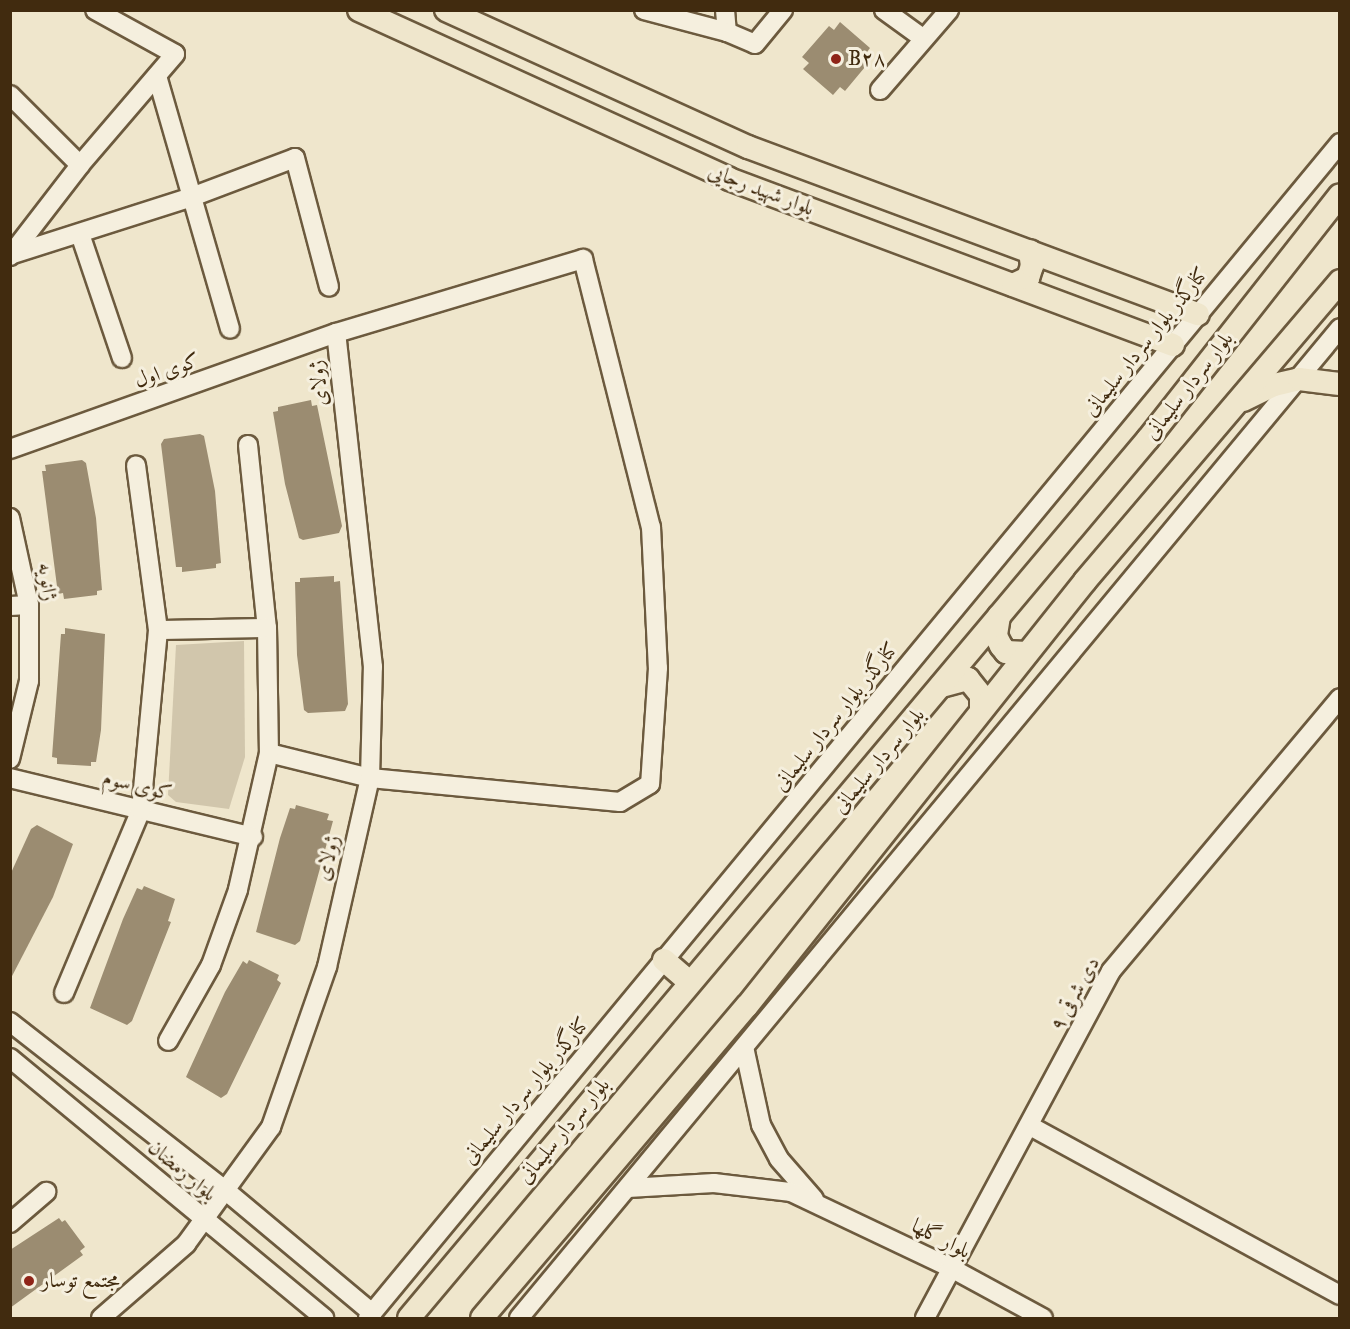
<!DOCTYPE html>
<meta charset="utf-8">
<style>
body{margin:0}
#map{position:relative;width:1350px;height:1329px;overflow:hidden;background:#efe6cc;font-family:"IM FELL DW Pica",Amiri,serif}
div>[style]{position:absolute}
.green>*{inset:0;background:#d1c6ac}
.building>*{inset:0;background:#9b8c71}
.roads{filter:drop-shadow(2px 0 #6c5a3e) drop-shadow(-2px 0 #6c5a3e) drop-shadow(0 2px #6c5a3e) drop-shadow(0 -2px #6c5a3e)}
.minor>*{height:18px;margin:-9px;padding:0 9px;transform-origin:9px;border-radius:9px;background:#f5efde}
.major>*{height:22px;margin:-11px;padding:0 11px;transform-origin:11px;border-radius:11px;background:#efe6cc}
.dots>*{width:16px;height:16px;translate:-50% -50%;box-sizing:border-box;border:3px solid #f5efde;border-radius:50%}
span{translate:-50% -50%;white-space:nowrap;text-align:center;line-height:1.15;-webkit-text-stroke:6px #f5efde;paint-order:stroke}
.poi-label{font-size:21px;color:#412b0f}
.left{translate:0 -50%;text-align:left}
.street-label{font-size:21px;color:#412b0f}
.frame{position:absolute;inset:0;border:12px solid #412b0f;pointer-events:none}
</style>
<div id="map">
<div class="green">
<div style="clip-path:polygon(244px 641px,245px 757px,229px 809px,176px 802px,168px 795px,176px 645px)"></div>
</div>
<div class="building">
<div style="clip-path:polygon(840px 22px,870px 48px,864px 56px,870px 61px,845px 91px,840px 87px,833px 95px,803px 69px,809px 63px,802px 57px,829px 26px,834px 30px)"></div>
<div style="clip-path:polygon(311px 400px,312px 406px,317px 405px,342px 526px,339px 533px,303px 540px,299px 538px,285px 484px,273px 412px,278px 411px,278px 407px)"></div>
<div style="clip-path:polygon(200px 434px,204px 436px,215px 491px,221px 563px,216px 564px,216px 568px,182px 572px,182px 567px,176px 567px,161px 444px,164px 439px)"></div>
<div style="clip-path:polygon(82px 460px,86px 463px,96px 518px,102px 590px,97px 591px,97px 595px,64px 599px,63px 593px,58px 594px,42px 471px,46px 471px,45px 465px)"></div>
<div style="clip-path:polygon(334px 576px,334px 582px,340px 581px,348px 704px,345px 711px,308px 713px,304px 710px,297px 655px,295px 582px,300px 582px,300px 578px)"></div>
<div style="clip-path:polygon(65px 628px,105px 634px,101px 730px,96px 762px,91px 762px,91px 766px,57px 764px,57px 758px,52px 757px,61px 634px,65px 634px)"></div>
<div style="clip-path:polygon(296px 805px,329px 814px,327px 820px,333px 821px,300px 941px,295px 945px,256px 932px,280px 838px,290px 808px,295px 809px)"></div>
<div style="clip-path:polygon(37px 825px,73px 844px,53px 897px,10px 980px,10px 875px,31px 829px)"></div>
<div style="clip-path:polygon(144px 886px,175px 899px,168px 921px,171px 922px,132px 1021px,127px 1025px,90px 1008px,123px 919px,137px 888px,142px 890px)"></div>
<div style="clip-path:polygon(249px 960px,279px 975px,277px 980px,281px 983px,227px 1094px,221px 1098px,186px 1077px,225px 992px,243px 961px,247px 964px)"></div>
<div style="clip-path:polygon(59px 1218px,62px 1222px,65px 1220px,85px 1247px,80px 1251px,83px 1255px,10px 1308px,10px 1250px)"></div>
</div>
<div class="roads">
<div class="minor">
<div style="left:644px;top:10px;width:86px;rotate:14.8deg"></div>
<div style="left:725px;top:10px;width:22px;rotate:85deg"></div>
<div style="left:727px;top:32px;width:30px;rotate:23deg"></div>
<div style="left:755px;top:44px;width:44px;rotate:-50.5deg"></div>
<div style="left:884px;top:10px;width:49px;rotate:35.9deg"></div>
<div style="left:157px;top:76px;width:263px;rotate:73.9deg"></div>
<div style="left:880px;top:90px;width:106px;rotate:-49.2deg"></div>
<div style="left:10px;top:95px;width:99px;rotate:45deg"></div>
<div style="left:80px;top:234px;width:131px;rotate:71.3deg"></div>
<div style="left:10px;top:255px;width:188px;rotate:-17.7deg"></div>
<div style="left:189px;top:198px;width:113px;rotate:-20.7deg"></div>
<div style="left:295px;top:158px;width:133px;rotate:75.2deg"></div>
<div style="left:10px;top:256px;width:115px;rotate:-52.4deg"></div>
<div style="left:80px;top:165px;width:146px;rotate:-49.4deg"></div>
<div style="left:175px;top:54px;width:91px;rotate:-151.2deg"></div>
<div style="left:248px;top:445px;width:184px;rotate:84.1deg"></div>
<div style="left:267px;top:628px;width:125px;rotate:89.1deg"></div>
<div style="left:10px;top:449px;width:346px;rotate:-19.6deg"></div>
<div style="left:336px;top:333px;width:258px;rotate:-16.7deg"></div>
<div style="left:583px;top:259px;width:276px;rotate:75.8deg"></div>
<div style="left:651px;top:527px;width:141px;rotate:87.2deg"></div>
<div style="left:658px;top:668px;width:116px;rotate:93.9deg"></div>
<div style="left:650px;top:784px;width:35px;rotate:149deg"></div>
<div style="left:620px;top:802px;width:251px;rotate:-174.5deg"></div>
<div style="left:370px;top:778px;width:104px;rotate:-166.1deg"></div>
<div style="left:269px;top:753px;width:140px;rotate:102.8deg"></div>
<div style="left:238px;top:890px;width:80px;rotate:109.8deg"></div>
<div style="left:211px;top:965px;width:87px;rotate:119.5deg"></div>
<div style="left:10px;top:518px;width:89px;rotate:77.7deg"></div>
<div style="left:29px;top:605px;width:76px;rotate:90deg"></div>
<div style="left:29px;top:681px;width:80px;rotate:103.7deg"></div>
<div style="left:10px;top:606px;width:19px;rotate:-3deg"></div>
<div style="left:158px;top:630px;width:109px;rotate:-1.1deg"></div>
<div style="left:10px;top:778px;width:250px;rotate:13.6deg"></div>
<div style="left:64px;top:993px;width:199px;rotate:-67.2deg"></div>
<div style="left:141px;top:810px;width:181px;rotate:-84.6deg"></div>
<div style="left:158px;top:630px;width:166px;rotate:-97.6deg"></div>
<div style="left:10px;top:1022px;width:273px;rotate:38deg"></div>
<div style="left:225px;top:1190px;width:192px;rotate:39.9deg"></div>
<div style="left:744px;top:1047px;width:80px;rotate:77.7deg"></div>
<div style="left:761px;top:1125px;width:38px;rotate:62deg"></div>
<div style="left:779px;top:1159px;width:53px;rotate:48.8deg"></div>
<div style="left:10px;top:1058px;width:408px;rotate:39.6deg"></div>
<div style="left:1030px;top:1126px;width:353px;rotate:28.6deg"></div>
<div style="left:628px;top:1188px;width:86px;rotate:-3.3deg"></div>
<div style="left:714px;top:1183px;width:78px;rotate:6.7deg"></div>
<div style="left:791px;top:1192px;width:175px;rotate:25.4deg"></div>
<div style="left:949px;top:1267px;width:107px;rotate:28.5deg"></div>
<div style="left:10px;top:1223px;width:48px;rotate:-40.7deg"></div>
<div style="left:101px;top:1318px;width:113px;rotate:-41deg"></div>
<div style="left:186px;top:1244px;width:145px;rotate:-54deg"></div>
<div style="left:271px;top:1127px;width:170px;rotate:-70.7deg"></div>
<div style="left:327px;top:967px;width:194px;rotate:-77.2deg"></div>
<div style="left:370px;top:778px;width:111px;rotate:-88.5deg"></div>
<div style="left:373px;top:667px;width:336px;rotate:-96.3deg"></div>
<div style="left:368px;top:1318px;width:1525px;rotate:-50.4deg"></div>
<div style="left:519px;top:1318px;width:1286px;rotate:-50.33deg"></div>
<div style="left:925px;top:1318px;width:394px;rotate:-61.8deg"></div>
<div style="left:1111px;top:971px;width:356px;rotate:-50deg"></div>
</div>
<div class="major">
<div style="left:359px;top:10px;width:407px;rotate:24.5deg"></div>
<div style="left:729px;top:179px;width:474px;rotate:20.5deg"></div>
<div style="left:446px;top:10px;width:332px;rotate:24.4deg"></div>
<div style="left:748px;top:147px;width:480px;rotate:20.4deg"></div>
<div style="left:1013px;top:285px;width:17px;rotate:-25deg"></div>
<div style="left:1028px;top:278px;width:13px;rotate:-72deg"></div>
<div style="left:1032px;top:266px;width:15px;rotate:-98deg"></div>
<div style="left:1243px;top:400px;width:34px;rotate:-26deg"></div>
<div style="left:1274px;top:385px;width:26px;rotate:-13deg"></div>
<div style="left:1299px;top:379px;width:41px;rotate:7deg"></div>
<div style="left:999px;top:616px;width:20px;rotate:99deg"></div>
<div style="left:996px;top:636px;width:11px;rotate:63deg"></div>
<div style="left:1001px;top:646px;width:8px;rotate:50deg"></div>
<div style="left:1006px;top:652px;width:21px;rotate:3deg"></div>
<div style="left:941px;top:686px;width:28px;rotate:-15deg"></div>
<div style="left:968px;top:679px;width:21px;rotate:51deg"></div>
<div style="left:981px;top:695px;width:14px;rotate:90deg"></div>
<div style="left:664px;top:960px;width:33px;rotate:41deg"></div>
<div style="left:409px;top:1318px;width:1148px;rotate:-49.95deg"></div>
<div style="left:1148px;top:439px;width:310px;rotate:-51.8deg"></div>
<div style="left:482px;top:1318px;width:409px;rotate:-49.7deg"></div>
<div style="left:747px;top:1006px;width:543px;rotate:-51.5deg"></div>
<div style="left:1085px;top:581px;width:394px;rotate:-49.6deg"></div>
</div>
</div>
<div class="dots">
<div style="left:836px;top:59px;background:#8f2418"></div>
<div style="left:29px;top:1281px;background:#8f2418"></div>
</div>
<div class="poi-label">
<span class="left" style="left:848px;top:59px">B۲۸</span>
<span class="left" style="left:41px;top:1281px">مجتمع توسار</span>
</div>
<div class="street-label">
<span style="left:761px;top:190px;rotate:21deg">بلوار شهید رجایی</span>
<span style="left:1146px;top:342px;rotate:-51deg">کنارگذر بلوار سردار سلیمانی</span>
<span style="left:167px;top:371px;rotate:-19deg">کوی اول</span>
<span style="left:319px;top:383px;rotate:-96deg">ژولای</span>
<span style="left:1189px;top:386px;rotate:-52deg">بلوار سردار سلیمانی</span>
<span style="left:47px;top:582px;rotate:82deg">ژانویه</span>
<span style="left:836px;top:717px;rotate:-51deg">کنارگذر بلوار سردار سلیمانی</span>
<span style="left:879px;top:761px;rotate:-50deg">بلوار سردار سلیمانی</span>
<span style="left:137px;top:786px;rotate:14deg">کوی سوم</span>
<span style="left:328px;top:858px;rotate:-77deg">ژولای</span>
<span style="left:1075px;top:994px;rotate:-61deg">۹ دی شرقی</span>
<span style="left:526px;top:1091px;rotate:-50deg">کنارگذر بلوار سردار سلیمانی</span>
<span style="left:564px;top:1131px;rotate:-50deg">بلوار سردار سلیمانی</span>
<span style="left:182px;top:1171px;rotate:40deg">بلوار رمضان</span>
<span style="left:941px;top:1239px;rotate:27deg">بلوار گلها</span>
</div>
<div class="frame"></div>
</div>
